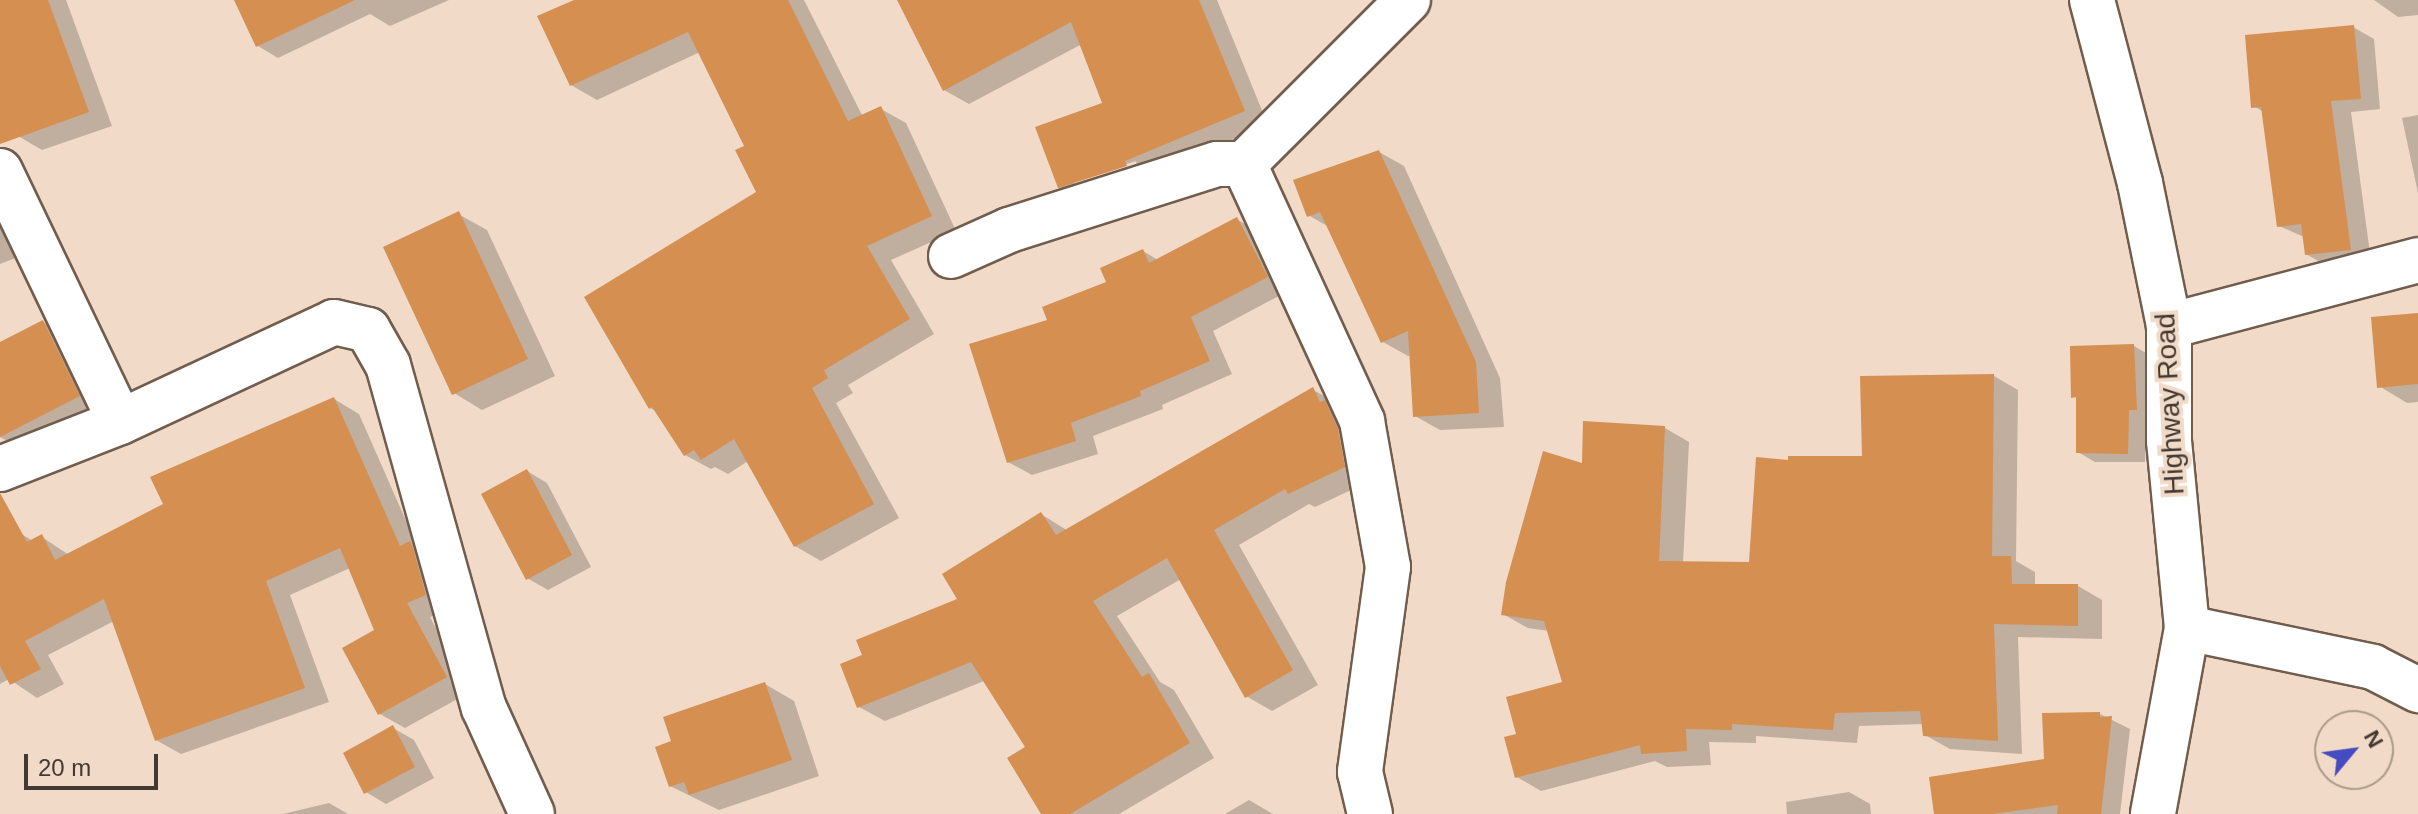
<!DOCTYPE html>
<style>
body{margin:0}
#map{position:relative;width:2418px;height:814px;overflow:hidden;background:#f1dac7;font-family:Helvetica,sans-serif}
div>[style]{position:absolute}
.shadow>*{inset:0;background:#0003}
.building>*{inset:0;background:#d48f51}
.roads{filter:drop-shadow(2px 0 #715d4d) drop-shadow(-2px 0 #715d4d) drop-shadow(0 2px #715d4d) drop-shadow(0 -2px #715d4d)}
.minor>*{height:44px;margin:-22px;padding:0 22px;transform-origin:22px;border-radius:22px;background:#fff}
span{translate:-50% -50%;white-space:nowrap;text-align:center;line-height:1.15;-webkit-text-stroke:8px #f1dac7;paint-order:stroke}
.street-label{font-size:28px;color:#423932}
.north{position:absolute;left:2314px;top:710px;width:80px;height:80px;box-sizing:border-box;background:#f1dac7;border:2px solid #ab9a8b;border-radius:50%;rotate:61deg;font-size:22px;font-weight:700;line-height:32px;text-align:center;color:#423932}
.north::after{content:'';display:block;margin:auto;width:28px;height:36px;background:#454cc1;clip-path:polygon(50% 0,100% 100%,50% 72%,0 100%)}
.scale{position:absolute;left:24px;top:754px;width:134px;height:36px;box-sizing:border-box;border:4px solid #423932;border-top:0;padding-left:10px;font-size:24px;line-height:28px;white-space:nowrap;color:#423932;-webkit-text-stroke:6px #f1dac7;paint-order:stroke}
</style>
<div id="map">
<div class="shadow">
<div style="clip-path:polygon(0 0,66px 0,112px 126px,42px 150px,18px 136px,0 86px)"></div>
<div style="clip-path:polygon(236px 0,449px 0,390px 26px,370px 14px,278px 58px,258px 46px)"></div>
<div style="clip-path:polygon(575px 0,804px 0,863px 117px,881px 109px,906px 123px,956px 231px,891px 260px,934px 334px,848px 385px,853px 393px,836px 403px,899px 518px,821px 561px,795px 546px,748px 461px,728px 474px,715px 467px,711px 469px,685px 455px,658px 412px,650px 408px,758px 193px,747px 147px,700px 52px,597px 100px,571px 85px)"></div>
<div style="clip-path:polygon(evenodd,900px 0,1217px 0,1268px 125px,1084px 201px,1059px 187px,1104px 105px,1082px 44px,969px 104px,944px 90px,900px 0,1136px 161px,1137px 165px,1074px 185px,1074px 181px,1136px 161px)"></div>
<div style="clip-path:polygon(2374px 0,2418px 0,2418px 15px,2398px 17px)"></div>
<div style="clip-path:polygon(2353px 27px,2374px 39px,2380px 109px,2351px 112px,2371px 261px,2327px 266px,2306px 254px,2304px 237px,2279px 226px,2262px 111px,2253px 106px)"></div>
<div style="clip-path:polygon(2418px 115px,2418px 193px,2402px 118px)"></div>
<div style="clip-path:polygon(1379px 152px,1404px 166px,1500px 378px,1504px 427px,1440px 430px,1415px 416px,1411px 355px,1408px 356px,1383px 342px,1329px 227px,1308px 215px)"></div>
<div style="clip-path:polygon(0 206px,26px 254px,0 264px)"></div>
<div style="clip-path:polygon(458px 214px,487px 230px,555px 376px,482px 410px,454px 393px)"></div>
<div style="clip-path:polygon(1236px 219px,1260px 232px,1290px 290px,1213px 331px,1232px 374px,1162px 405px,1163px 409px,1093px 436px,1098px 454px,1032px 475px,1008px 462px,1050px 321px,1109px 283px,1143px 251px,1158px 260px)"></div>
<div style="clip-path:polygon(2418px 315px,2418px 402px,2407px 403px,2379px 386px)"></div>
<div style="clip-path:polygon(43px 322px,64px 334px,99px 408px,20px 448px,0 437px,0 344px)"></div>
<div style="clip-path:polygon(2134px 346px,2151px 356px,2153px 419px,2146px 419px,2145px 462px,2095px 462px,2078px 452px,2078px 399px,2073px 396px)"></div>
<div style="clip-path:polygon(1994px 376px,2018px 390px,2016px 561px,2035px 572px,2035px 586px,2078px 586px,2102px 600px,2102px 639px,2018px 637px,2022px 754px,1950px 749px,1925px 735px,1923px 724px,1859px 726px,1857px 743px,1756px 736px,1756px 743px,1709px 742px,1711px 765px,1667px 767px,1655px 761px,1541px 791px,1517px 777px,1519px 735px,1564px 683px,1549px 631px,1528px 628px,1503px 614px,1583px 465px,1665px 428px,1689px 442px,1683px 563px,1751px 564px,1790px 462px,1864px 458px)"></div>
<div style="clip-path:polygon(1313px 390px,1339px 404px,1370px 481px,1315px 507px,1309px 504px,1239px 545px,1318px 685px,1272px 711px,1246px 696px,1181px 579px,1117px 616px,1160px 682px,1174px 690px,1214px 758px,1119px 814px,1043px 814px,1028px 747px,984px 681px,885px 721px,859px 707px,865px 656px,960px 600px,1041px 514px,1068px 531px)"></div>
<div style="clip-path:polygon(334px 399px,359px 414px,418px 548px,450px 609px,430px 617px,470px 692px,405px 728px,380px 714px,377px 631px,350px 568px,290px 595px,329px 702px,181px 754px,156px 740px,114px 621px,48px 655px,64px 684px,37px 698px,9px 679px,0 684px,0 547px,23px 535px,33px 541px,42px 537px,69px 555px,165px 505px)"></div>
<div style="clip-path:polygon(527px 471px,547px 483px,591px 567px,548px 590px,527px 578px)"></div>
<div style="clip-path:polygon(765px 684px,794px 701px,819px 776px,719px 810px,670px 786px,674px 742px)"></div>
<div style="clip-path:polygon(2100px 714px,2130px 729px,2120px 814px,1936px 814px,2046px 761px)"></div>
<div style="clip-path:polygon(393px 728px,414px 740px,434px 778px,386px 804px,366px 792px)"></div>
<div style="clip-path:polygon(1849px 792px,1870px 804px,1871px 814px,1787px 814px,1786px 802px)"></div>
<div style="clip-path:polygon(1249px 800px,1273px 814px,1225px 814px)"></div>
<div style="clip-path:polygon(329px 803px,348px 814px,283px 814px)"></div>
</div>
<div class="building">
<div style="clip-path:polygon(0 0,48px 0,89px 112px,0 144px)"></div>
<div style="clip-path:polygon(234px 0,355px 0,256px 47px)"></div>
<div style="clip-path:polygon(574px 0,788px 0,848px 121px,881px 106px,932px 216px,867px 246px,910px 319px,824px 370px,828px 378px,812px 388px,874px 504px,794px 547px,734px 439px,701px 460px,694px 450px,684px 456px,652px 407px,649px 409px,584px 297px,756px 192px,735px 150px,744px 146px,688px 32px,570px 86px,537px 16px)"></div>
<div style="clip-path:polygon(897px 0,1199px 0,1245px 111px,1125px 161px,1127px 166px,1058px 188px,1035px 127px,1102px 103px,1071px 22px,943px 91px)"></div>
<div style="clip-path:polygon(2354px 25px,2361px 99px,2331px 101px,2351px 250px,2305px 255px,2301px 224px,2277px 227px,2261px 107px,2251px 108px,2245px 35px)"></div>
<div style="clip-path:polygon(1379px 150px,1476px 362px,1479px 413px,1413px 417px,1408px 331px,1381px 343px,1320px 212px,1307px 217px,1293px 180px)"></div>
<div style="clip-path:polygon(459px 211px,528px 359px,452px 395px,383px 247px)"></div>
<div style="clip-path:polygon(1237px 217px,1268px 277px,1191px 317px,1210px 361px,1140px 391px,1141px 396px,1071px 423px,1076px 441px,1007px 463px,969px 344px,1047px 320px,1042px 307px,1106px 282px,1100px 268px,1143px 249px,1149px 263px)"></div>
<div style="clip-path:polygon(2418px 313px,2418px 384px,2377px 388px,2371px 317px)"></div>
<div style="clip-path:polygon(43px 320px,80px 396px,0 437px,0 342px)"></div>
<div style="clip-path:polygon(2134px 344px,2137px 410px,2129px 410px,2128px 454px,2076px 453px,2076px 397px,2071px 398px,2070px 346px)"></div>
<div style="clip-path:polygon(1994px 374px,1992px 556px,2011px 556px,2012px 584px,2078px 584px,2078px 626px,1994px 624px,1998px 741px,1923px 736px,1920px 711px,1835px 713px,1833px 730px,1732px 724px,1732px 730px,1686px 729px,1687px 751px,1641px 754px,1640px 745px,1515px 778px,1504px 737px,1516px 734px,1506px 697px,1562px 682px,1544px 621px,1501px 615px,1506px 582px,1543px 451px,1582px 463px,1583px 421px,1665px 426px,1659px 561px,1749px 562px,1756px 457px,1788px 460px,1788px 456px,1862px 456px,1860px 376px)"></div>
<div style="clip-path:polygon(1313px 387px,1320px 402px,1325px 400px,1338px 429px,1345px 467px,1288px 494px,1285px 489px,1214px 530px,1293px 670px,1245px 698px,1167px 558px,1093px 601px,1142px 677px,1149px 673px,1190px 743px,1070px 814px,1041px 814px,1007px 758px,1025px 747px,971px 662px,857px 708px,840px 664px,862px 655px,856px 640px,957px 599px,942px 574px,1041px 512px,1056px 535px)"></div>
<div style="clip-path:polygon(334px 397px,400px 546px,410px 541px,413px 548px,426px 595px,407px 603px,447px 677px,378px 715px,342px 648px,374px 630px,340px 548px,266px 581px,305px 688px,155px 741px,104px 599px,25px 641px,41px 669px,10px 685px,0 666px,0 493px,27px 542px,42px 534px,55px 560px,163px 504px,150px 477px)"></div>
<div style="clip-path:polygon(527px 469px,572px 555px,526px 580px,481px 494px)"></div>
<div style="clip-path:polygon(765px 682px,792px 760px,689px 795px,684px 782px,669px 787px,655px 747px,671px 741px,663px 717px)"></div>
<div style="clip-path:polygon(2100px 712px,2100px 717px,2112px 716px,2101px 814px,2057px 814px,2058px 805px,1991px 814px,1934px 814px,1929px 777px,2044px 759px,2042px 713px)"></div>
<div style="clip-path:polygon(393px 725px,415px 767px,364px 794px,343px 753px)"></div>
</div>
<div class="roads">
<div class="minor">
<div style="left:2092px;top:0;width:189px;rotate:75.3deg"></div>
<div style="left:2140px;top:183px;width:146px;rotate:78.5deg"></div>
<div style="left:2169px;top:326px;width:115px;rotate:90deg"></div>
<div style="left:2169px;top:441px;width:188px;rotate:84.5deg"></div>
<div style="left:2187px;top:628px;width:189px;rotate:100.4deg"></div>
<div style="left:1244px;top:164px;width:283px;rotate:65.3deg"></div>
<div style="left:1362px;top:421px;width:148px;rotate:79.9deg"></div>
<div style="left:1388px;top:567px;width:207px;rotate:97.8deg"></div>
<div style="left:1360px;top:772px;width:43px;rotate:76.6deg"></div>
<div style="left:0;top:171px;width:278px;rotate:64.4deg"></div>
<div style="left:951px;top:256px;width:64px;rotate:-24.1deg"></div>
<div style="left:1009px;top:230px;width:218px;rotate:-17.6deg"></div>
<div style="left:1217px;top:164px;width:27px"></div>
<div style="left:1244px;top:164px;width:232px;rotate:-45deg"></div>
<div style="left:2169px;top:326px;width:258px;rotate:-14.8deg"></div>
<div style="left:0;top:469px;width:129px;rotate:-21.4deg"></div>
<div style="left:120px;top:422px;width:236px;rotate:-25deg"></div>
<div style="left:334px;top:322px;width:35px;rotate:13deg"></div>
<div style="left:368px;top:330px;width:40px;rotate:60.3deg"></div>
<div style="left:388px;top:365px;width:356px;rotate:74.4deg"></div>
<div style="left:484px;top:708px;width:116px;rotate:65.6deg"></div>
<div style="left:2187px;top:628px;width:190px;rotate:11.8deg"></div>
<div style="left:2373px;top:667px;width:51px;rotate:27.1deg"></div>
</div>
</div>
<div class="street-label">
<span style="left:2170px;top:404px;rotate:-93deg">Highway Road</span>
</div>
<div class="north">N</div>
<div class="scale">20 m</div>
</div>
